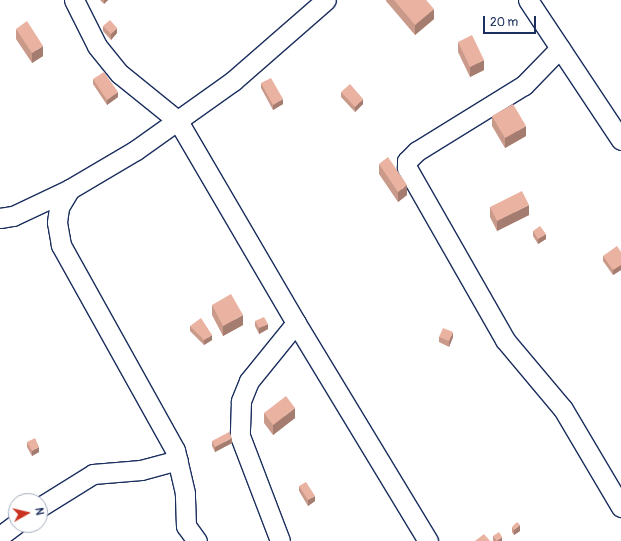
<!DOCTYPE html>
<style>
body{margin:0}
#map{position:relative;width:621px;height:541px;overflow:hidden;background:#fff;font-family:Pangolin,sans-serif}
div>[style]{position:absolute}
.roads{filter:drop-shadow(1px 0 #1b2f5e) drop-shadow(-1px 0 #1b2f5e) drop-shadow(0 1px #1b2f5e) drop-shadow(0 -1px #1b2f5e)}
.street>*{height:19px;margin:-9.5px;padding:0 9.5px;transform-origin:9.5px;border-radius:9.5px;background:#fff}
.wall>*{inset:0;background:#c9998a}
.shaded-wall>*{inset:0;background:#a47d70}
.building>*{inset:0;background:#eab2a0}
span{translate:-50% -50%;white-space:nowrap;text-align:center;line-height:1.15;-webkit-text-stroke:3.5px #fff;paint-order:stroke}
.north{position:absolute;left:8px;top:493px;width:40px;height:40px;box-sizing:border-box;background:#fff;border:1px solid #a4acbf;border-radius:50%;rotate:82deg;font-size:11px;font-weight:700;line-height:16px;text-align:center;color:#1b2f5e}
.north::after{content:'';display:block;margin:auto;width:14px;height:18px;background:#c8321e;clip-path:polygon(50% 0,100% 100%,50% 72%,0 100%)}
.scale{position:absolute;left:483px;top:16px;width:53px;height:18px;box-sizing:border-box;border:2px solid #1b2f5e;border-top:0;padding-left:5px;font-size:12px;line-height:14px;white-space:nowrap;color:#1b2f5e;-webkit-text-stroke:3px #fff;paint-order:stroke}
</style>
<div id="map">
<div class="roads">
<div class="street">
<div style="left:74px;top:0;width:51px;rotate:63.4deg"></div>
<div style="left:97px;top:46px;width:36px;rotate:51deg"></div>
<div style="left:120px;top:74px;width:75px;rotate:39deg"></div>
<div style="left:178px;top:121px;width:234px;rotate:59.7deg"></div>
<div style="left:296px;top:323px;width:75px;rotate:129deg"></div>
<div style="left:249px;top:381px;width:22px;rotate:112deg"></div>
<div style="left:241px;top:401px;width:35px;rotate:92deg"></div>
<div style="left:240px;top:436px;width:112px;rotate:69.1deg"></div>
<div style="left:528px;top:0;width:168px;rotate:56.4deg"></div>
<div style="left:560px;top:48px;width:52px;rotate:134.2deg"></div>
<div style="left:524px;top:85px;width:126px;rotate:148.3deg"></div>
<div style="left:417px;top:151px;width:14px;rotate:135deg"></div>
<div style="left:407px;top:161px;width:7px;rotate:90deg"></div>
<div style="left:407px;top:168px;width:198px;rotate:60.3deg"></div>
<div style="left:505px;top:340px;width:90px;rotate:50deg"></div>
<div style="left:563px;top:409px;width:114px;rotate:59.4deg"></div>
<div style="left:0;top:218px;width:13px;rotate:-9deg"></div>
<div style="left:13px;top:216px;width:63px;rotate:-25.3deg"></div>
<div style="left:296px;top:323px;width:255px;rotate:58.8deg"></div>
<div style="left:40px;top:507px;width:62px;rotate:-31.9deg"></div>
<div style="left:93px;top:474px;width:48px;rotate:-4.8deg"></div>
<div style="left:141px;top:470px;width:38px;rotate:-15deg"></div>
<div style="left:0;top:536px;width:20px;rotate:-37deg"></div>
<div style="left:197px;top:541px;width:19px;rotate:-126deg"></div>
<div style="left:186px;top:526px;width:33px;rotate:-92deg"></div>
<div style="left:185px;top:493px;width:44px;rotate:-103.1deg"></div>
<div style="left:175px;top:450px;width:235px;rotate:-119.1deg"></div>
<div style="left:61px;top:245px;width:23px;rotate:-100deg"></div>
<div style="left:57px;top:222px;width:15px;rotate:-82deg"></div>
<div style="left:59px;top:207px;width:21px;rotate:-59deg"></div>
<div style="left:70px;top:189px;width:77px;rotate:-30.6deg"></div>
<div style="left:136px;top:150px;width:119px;rotate:-35.4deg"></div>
<div style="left:233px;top:81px;width:123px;rotate:-41.1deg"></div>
</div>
</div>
<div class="wall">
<div style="clip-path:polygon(100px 0,108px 0,104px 4px)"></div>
<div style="clip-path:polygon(386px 0,426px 0,434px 19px,415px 35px,386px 1px)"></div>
<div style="clip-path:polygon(103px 26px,117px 33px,111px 40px,103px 31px)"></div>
<div style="clip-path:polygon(16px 29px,43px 56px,32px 63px,16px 39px)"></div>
<div style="clip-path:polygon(458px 42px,484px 70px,470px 77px,458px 52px)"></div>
<div style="clip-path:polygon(93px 79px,118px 97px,107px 105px,93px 84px)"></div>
<div style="clip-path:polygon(261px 83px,283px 104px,273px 110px,261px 88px)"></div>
<div style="clip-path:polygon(341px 92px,363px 104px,355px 112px,341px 97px)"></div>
<div style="clip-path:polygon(492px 116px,526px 136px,505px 148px,492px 126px)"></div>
<div style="clip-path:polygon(379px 164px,407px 195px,398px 202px,379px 174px)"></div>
<div style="clip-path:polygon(490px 207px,529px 215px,497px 231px,490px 217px)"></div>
<div style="clip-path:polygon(533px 231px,546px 239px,538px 244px,533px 236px)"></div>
<div style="clip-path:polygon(621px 252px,621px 270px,613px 275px,603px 261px,603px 256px)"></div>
<div style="clip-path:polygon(212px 305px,243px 325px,223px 336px,212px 315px)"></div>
<div style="clip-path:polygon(255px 321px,268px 329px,259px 334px,255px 326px)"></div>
<div style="clip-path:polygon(190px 326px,212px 340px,204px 345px,190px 331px)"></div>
<div style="clip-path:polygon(439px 337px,453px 337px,449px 347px,439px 342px)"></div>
<div style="clip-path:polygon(264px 413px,295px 418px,273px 435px,264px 423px)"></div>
<div style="clip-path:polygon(212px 441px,232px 443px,215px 452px,212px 446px)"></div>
<div style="clip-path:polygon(27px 442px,39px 452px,32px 456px,27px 447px)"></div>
<div style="clip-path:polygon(299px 486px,315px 501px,308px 506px,299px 491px)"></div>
<div style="clip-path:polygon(512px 527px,520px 531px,514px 535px,512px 532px)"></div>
<div style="clip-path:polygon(493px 536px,502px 541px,493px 541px)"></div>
</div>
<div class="shaded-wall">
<div style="clip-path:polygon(104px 0,108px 0,104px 4px)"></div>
<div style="clip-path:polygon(434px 9px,434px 19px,415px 35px,415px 25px)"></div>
<div style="clip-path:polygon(117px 28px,117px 33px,111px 40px,111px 34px)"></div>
<div style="clip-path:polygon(43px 46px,43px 56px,32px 63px,32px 53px)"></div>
<div style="clip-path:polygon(484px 60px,484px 70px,470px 77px,470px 67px)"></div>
<div style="clip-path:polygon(118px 92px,118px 97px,107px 105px,107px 100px)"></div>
<div style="clip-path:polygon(283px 99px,283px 104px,273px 110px,273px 105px)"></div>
<div style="clip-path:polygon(363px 99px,363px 104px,355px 112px,355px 107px)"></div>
<div style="clip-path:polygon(526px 126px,526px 136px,505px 148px,505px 138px)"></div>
<div style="clip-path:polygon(407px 185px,407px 195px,398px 202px,398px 192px)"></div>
<div style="clip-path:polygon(529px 205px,529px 215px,497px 231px,497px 221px)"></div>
<div style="clip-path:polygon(546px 234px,546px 239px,538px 244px,538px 239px)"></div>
<div style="clip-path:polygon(621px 265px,621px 270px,613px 275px,613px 270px)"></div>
<div style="clip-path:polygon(243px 315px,243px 325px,223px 336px,223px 326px)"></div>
<div style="clip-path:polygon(268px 324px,268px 329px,259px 334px,259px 328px)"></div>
<div style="clip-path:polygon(453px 332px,453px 337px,449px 347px,449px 341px)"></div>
<div style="clip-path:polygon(212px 335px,212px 340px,204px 345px,204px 340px)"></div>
<div style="clip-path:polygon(295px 408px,295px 418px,273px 435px,273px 425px)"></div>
<div style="clip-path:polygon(232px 438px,232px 443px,215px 452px,215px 447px)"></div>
<div style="clip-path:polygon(39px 447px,39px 452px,32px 456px,32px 451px)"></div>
<div style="clip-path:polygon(315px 496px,315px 501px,308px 506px,308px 500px)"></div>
<div style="clip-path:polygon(520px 525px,520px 531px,514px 535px,514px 530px)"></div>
<div style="clip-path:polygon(502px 537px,502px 541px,497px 541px)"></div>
</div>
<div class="building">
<div style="clip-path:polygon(394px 0,426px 0,434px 9px,415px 25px)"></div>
<div style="clip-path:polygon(110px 20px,117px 28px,111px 34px,103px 26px)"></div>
<div style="clip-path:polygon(27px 21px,43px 46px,32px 53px,16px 29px)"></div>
<div style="clip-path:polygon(472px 35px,484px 60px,470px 67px,458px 42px)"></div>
<div style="clip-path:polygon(104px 72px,118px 92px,107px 100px,93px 79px)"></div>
<div style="clip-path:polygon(271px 78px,283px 99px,273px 105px,261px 83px)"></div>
<div style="clip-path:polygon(350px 84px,363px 99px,355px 107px,341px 92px)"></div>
<div style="clip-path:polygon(513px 104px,526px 126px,505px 138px,492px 116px)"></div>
<div style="clip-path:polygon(388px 157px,407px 185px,398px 192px,379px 164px)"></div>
<div style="clip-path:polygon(522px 191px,529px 205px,497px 221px,490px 207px)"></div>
<div style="clip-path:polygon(540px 226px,546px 234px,538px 239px,533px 231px)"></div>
<div style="clip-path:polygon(617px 246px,621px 252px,621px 265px,613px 270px,603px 256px)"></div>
<div style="clip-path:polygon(231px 294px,243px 315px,223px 326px,212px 305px)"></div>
<div style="clip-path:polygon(264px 317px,268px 324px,259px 328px,255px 321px)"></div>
<div style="clip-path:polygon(201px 318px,212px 335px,204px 340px,190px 326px)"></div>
<div style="clip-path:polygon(443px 328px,453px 332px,449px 341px,439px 337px)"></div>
<div style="clip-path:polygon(286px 396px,295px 408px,273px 425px,264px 413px)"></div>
<div style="clip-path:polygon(229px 432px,232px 438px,215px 447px,212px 441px)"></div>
<div style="clip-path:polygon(35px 438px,39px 447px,32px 451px,27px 442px)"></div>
<div style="clip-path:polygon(306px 482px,315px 496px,308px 500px,299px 486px)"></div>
<div style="clip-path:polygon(517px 522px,520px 525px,514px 530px,512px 527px)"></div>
<div style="clip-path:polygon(499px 532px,502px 537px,497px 541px,493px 536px)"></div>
<div style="clip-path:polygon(484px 534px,490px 541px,475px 541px)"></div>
</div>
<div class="north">N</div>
<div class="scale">20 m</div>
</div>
